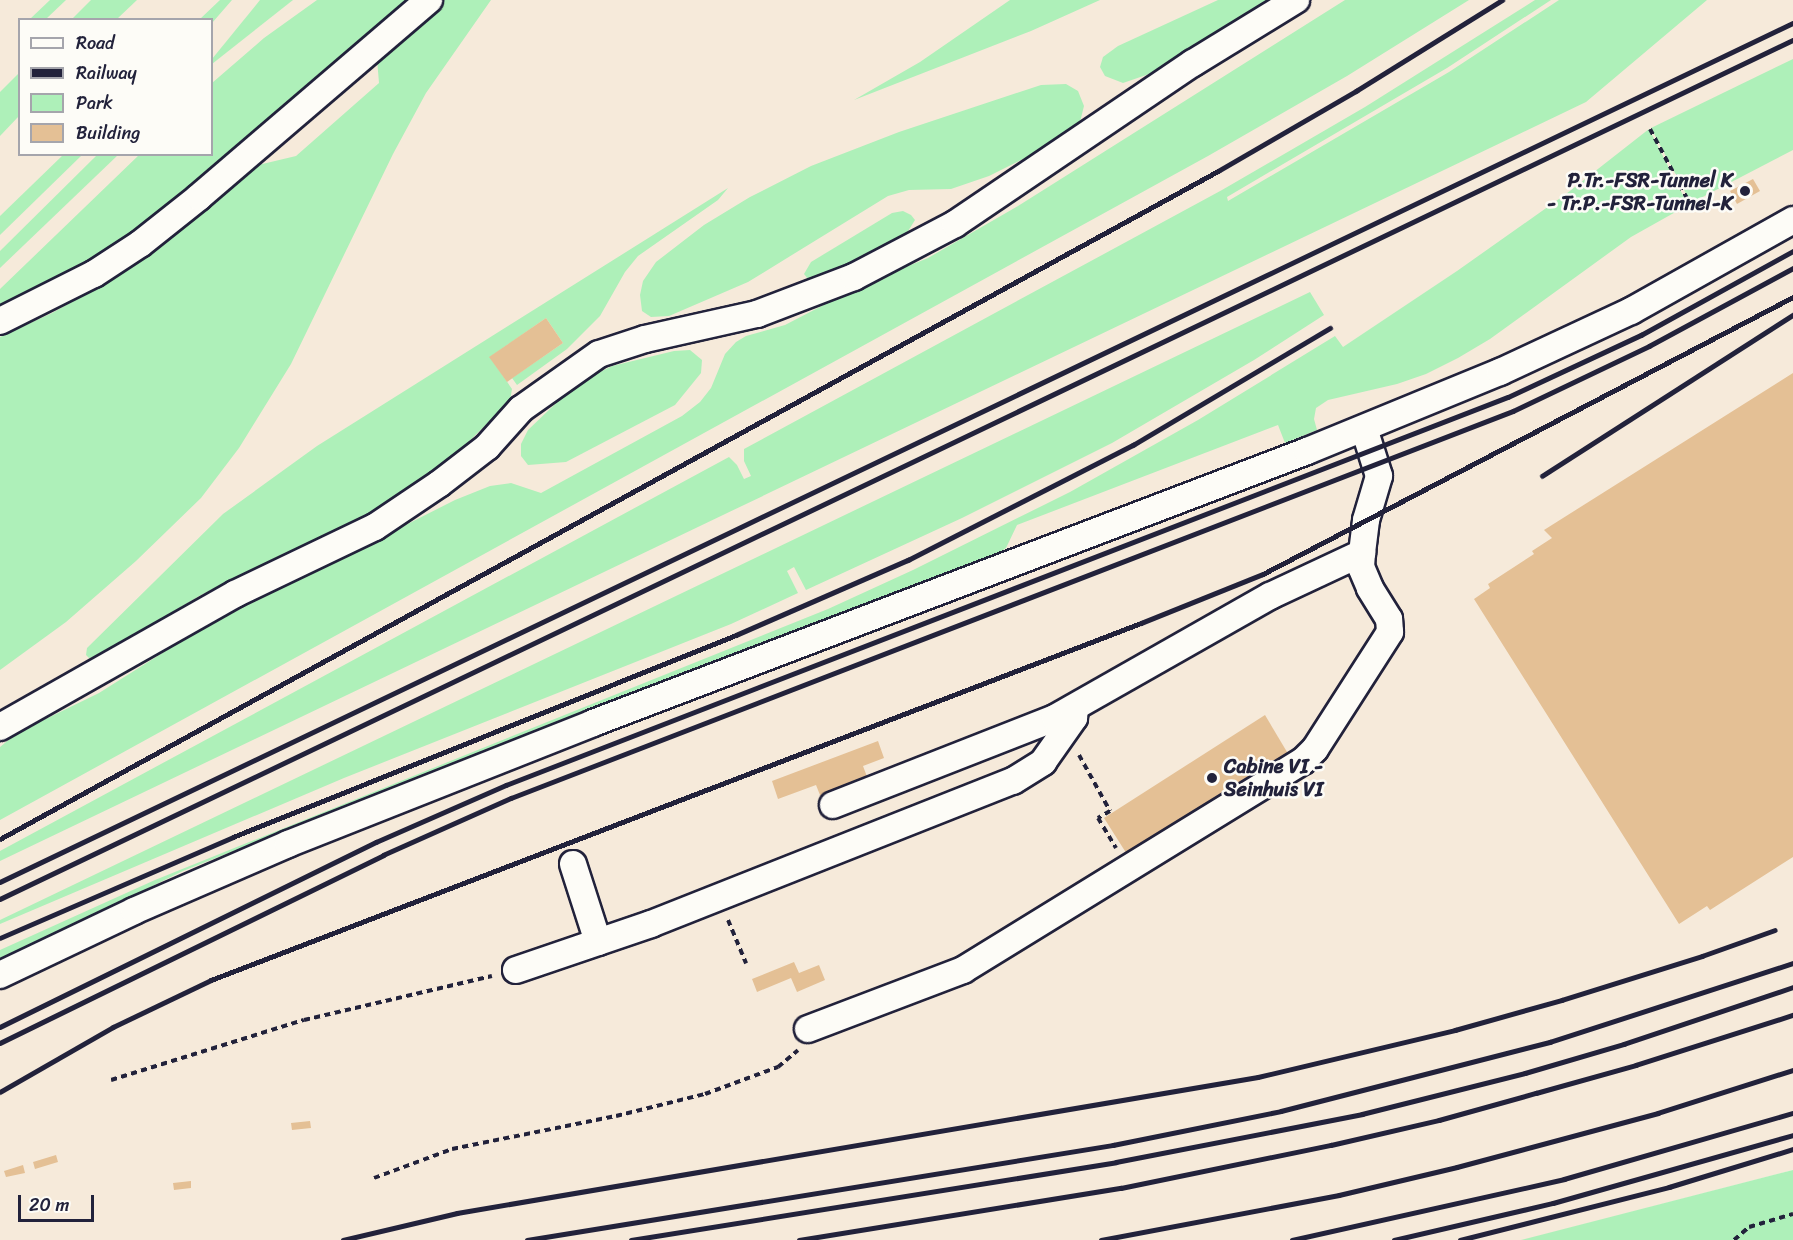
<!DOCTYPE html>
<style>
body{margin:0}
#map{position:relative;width:1793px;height:1240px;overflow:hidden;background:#fdfcf7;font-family:Sriracha,sans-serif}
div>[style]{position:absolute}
.built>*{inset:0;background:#f6eada}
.green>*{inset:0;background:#aef0b9}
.building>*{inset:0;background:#e4c095}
.path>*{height:4px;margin-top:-2px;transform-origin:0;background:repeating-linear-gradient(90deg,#22223b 0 6px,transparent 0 10.5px)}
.roads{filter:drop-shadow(2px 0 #22223b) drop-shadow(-2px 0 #22223b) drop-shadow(0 2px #22223b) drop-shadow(0 -2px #22223b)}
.minor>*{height:26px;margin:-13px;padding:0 13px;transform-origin:13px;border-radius:13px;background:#fdfcf7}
.rail>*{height:4.5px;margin:-2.25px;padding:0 2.25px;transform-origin:2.25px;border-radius:2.25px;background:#22223b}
.dots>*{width:16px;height:16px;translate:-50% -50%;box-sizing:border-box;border:3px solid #fdfcf7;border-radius:50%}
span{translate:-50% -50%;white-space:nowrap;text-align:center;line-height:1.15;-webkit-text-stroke:5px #fdfcf7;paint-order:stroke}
.poi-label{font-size:20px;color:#22223b;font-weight:700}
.right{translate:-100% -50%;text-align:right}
.left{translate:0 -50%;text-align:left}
.legend{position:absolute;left:18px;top:18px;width:195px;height:138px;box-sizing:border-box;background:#fdfcf7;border:2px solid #a5a5ac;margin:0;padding:8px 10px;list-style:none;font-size:18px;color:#22223b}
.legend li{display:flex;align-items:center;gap:12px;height:30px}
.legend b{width:30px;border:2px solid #a5a5ac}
.scale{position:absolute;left:18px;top:1195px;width:76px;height:27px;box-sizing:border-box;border:3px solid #22223b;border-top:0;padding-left:8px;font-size:18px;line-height:21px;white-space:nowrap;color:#22223b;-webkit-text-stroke:4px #fdfcf7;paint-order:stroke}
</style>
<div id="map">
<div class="built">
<div style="clip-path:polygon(evenodd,0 0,1793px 0,1793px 1170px,1524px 1240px,0 1240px,0 0,20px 20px,212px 20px,212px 154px,20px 154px,20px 20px)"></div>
</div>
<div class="green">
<div style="clip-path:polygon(50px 0,66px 0,46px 19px,30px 19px)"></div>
<div style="clip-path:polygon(91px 0,137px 0,117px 19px,72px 19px)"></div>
<div style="clip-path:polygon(220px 0,232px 0,212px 23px,212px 20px,200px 19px)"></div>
<div style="clip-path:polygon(260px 0,293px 0,212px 64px,212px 59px)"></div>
<div style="clip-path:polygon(317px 0,416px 0,189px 189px,123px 239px,64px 276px,0 311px,0 289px,139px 155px,212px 154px,212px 83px,264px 38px)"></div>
<div style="clip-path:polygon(444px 0,491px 0,426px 93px,393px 154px,291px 364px,239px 448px,201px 498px,136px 561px,66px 622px,0 670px,0 337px,52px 313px,99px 287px,147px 254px,254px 166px,296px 156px,379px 83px,377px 59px)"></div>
<div style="clip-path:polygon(1010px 0,1100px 0,1031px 31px,854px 100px,920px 62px)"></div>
<div style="clip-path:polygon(1218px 0,1273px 0,1152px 73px,1123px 83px,1105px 76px,1100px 67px,1103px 57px,1118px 46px)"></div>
<div style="clip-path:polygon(1345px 0,1469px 0,1347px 76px,1208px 156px,0 820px,0 747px,17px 733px,99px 693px,202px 628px,455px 500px,490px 486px,511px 483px,541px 493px,682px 416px,700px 402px,711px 388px,725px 354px,736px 342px,746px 336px,785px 325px,866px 283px,928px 258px,1018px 206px)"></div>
<div style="clip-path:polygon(1535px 0,1551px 0,1447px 68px,1227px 197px,1228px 201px,1449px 72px,1559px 0,1707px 0,1586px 102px,0 861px,0 851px,729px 457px,737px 465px,744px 479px,751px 476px,744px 461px,744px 449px,1222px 190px,1365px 107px)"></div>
<div style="clip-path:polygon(1793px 59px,1793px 150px,1691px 203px,1651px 128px)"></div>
<div style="clip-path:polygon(19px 73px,19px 116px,0 136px,0 92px)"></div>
<div style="clip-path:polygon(1066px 84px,1078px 91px,1084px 106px,1080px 122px,1066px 136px,1037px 152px,989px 176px,951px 189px,909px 190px,888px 196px,748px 282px,669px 316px,651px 317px,642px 311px,640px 295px,643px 281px,656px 262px,704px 225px,750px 197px,811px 166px,899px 132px,1041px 85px)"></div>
<div style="clip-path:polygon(1649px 129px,1688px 205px,1631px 237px,1490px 339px,1458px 358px,1426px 374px,1397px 384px,1328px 400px,1316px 408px,1314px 419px,1317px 430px,1285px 443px,1278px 425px,1017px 525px,1006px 548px,997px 554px,555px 724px,183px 871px,0 961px,0 950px,155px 880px,828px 609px,913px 570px,1070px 492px,1198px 420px,1335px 336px,1343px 347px,1457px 271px,1566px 194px)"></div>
<div style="clip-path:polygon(63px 155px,82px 155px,0 235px,0 216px)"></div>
<div style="clip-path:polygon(97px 155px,118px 155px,0 268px,0 251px)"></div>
<div style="clip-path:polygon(728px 188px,718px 200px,638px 256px,625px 272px,600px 316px,567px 349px,517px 385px,512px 378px,563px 343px,546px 318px,490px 357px,512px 389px,510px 401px,449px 461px,428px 477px,391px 501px,327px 536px,283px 554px,199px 596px,100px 656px,89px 658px,86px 655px,87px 648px,223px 514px,317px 446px)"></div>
<div style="clip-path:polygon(903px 211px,911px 215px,915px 220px,905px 236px,819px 283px,808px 279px,804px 274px,811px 262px,892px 213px)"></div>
<div style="clip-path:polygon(1310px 292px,1324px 315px,1254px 360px,1112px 443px,962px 518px,806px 590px,794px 567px,787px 571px,798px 593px,731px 624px,344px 778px,0 924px,0 920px)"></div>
<div style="clip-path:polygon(690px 350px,702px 360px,701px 373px,675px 405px,566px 462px,528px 465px,521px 456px,521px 444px,528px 430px,576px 384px,612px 366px,674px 351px)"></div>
<div style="clip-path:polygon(1793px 1170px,1793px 1240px,1521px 1240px)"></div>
</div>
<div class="building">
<div style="clip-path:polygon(1753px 179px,1760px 191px,1737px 204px,1730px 191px)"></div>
<div style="clip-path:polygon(546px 318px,563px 343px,507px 382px,489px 357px)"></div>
<div style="clip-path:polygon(1793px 373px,1793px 857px,1710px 910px,1707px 906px,1679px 924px,1474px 599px,1490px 588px,1488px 584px,1534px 554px,1532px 551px,1552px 538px,1544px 530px)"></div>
<div style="clip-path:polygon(1265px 715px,1290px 757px,1130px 859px,1104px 818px)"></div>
<div style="clip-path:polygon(878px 741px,884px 758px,863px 766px,869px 782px,822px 800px,816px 785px,778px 799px,772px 781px)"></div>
<div style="clip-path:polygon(794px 962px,799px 973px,819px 965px,825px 980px,797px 992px,791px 978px,757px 992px,752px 979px)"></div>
<div style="clip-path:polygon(310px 1121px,311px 1128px,292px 1130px,291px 1123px)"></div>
<div style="clip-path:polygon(56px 1155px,58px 1162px,35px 1169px,33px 1162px)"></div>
<div style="clip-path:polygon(23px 1165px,25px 1173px,6px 1177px,4px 1171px)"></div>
<div style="clip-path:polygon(191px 1181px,191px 1188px,174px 1190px,173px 1183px)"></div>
</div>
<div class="path">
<div style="left:1650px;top:129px;width:85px;rotate:61.9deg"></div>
<div style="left:1079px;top:755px;width:64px;rotate:61deg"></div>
<div style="left:1110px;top:811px;width:14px;rotate:150deg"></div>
<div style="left:1098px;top:818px;width:35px;rotate:59deg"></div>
<div style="left:728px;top:920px;width:47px;rotate:67.3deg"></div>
<div style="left:111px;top:1080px;width:202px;rotate:-17.3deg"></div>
<div style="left:304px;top:1020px;width:193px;rotate:-13.2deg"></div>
<div style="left:374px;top:1178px;width:83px;rotate:-20.4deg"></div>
<div style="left:452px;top:1149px;width:167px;rotate:-11.4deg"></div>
<div style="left:616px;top:1116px;width:92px;rotate:-13.9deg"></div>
<div style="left:705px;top:1094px;width:78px;rotate:-20.3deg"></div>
<div style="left:778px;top:1067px;width:26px;rotate:-40deg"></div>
<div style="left:1734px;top:1240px;width:20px;rotate:-41deg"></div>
<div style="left:1749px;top:1227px;width:46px;rotate:-16.5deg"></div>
</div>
<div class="roads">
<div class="minor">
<div style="left:0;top:321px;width:105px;rotate:-26.6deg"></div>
<div style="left:94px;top:274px;width:55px;rotate:-33.1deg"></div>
<div style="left:140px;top:244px;width:75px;rotate:-38.5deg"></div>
<div style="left:199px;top:197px;width:303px;rotate:-40.6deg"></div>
<div style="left:0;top:727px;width:270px;rotate:-29.5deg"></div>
<div style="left:235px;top:594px;width:155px;rotate:-25.6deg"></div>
<div style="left:375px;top:527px;width:77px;rotate:-33.9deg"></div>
<div style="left:439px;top:484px;width:61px;rotate:-37.6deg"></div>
<div style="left:487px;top:447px;width:51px;rotate:-48.2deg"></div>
<div style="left:521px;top:409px;width:95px;rotate:-35.2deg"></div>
<div style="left:599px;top:354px;width:48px;rotate:-18.1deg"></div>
<div style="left:645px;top:339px;width:115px;rotate:-12.6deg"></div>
<div style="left:757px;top:314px;width:104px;rotate:-20.9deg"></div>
<div style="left:854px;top:277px;width:114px;rotate:-27.7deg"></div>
<div style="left:955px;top:224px;width:287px;rotate:-34.1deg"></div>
<div style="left:1193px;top:63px;width:121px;rotate:-31.5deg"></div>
<div style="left:833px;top:805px;width:238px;rotate:-21.4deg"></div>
<div style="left:1055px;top:718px;width:247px;rotate:-29.6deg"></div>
<div style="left:1270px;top:596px;width:102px;rotate:-25.1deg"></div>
<div style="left:1362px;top:553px;width:33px;rotate:-83deg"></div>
<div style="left:1366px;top:520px;width:46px;rotate:-73.5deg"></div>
<div style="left:1379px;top:476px;width:50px;rotate:-107.4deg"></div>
<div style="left:573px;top:864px;width:82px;rotate:72.2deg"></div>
<div style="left:516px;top:970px;width:143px;rotate:-18.8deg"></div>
<div style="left:651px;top:924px;width:389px;rotate:-21.6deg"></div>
<div style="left:1013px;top:781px;width:36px;rotate:-32deg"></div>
<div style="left:1043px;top:762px;width:54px;rotate:-54.8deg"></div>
<div style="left:1074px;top:718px;width:10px;rotate:-84deg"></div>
<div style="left:0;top:975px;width:148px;rotate:-25.5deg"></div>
<div style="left:134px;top:911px;width:168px;rotate:-23.5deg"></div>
<div style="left:288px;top:844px;width:328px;rotate:-21.6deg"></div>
<div style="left:593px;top:723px;width:764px;rotate:-20.85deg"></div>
<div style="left:1307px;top:451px;width:209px;rotate:-22.3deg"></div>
<div style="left:1500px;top:372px;width:145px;rotate:-25deg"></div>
<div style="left:1631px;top:311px;width:186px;rotate:-29.3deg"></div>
<div style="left:808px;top:1029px;width:166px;rotate:-20.8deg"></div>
<div style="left:963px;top:970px;width:399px;rotate:-31.6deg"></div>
<div style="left:1303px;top:761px;width:17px;rotate:-45deg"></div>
<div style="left:1315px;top:749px;width:139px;rotate:-57.3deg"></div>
<div style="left:1390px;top:632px;width:13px;rotate:-94deg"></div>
<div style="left:1389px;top:619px;width:36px;rotate:-122deg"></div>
<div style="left:1370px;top:588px;width:23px;rotate:-113deg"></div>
<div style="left:1361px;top:567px;width:14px;rotate:-86deg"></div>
</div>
</div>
<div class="rail">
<div style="left:1542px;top:476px;width:298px;rotate:-32.7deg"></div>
<div style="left:0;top:839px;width:1389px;rotate:-28.74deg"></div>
<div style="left:1218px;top:171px;width:160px;rotate:-30.1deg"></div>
<div style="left:1356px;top:91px;width:172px;rotate:-31.9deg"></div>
<div style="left:0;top:882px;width:1988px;rotate:-25.6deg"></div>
<div style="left:0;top:899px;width:1988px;rotate:-25.6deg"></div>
<div style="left:0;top:938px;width:254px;rotate:-23.4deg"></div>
<div style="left:233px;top:837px;width:542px;rotate:-21.88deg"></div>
<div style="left:736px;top:635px;width:188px;rotate:-23.6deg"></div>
<div style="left:908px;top:560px;width:253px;rotate:-27.1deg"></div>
<div style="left:1133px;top:445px;width:229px;rotate:-30.7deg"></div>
<div style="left:0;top:1027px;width:419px;rotate:-26.2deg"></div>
<div style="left:376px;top:842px;width:142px;rotate:-23.7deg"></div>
<div style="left:506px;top:785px;width:1074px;rotate:-21.17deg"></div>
<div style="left:1508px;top:397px;width:147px;rotate:-25deg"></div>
<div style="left:1641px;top:335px;width:174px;rotate:-28.9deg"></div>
<div style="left:0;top:1043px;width:427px;rotate:-26.1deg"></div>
<div style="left:383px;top:855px;width:140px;rotate:-24deg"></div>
<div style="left:511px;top:798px;width:1074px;rotate:-21.12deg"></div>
<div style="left:1513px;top:411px;width:151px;rotate:-25.5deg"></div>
<div style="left:1649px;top:346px;width:164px;rotate:-28.4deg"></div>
<div style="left:0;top:1092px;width:130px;rotate:-29.9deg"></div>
<div style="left:113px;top:1027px;width:109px;rotate:-25.6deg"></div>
<div style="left:211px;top:980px;width:996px;rotate:-21deg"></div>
<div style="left:1141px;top:623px;width:131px;rotate:-21.9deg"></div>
<div style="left:1263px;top:574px;width:598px;rotate:-27.59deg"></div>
<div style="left:343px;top:1240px;width:117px;rotate:-13.3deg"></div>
<div style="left:457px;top:1213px;width:812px;rotate:-9.64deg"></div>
<div style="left:1258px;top:1077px;width:203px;rotate:-13.4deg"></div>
<div style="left:1455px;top:1030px;width:111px;rotate:-15.7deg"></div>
<div style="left:1562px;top:1000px;width:147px;rotate:-17.4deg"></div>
<div style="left:1702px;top:956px;width:77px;rotate:-19.6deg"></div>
<div style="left:527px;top:1240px;width:594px;rotate:-9.21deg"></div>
<div style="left:1113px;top:1145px;width:171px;rotate:-11.4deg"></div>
<div style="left:1281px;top:1111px;width:278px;rotate:-14.4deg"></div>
<div style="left:1550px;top:1042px;width:256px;rotate:-18deg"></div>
<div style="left:631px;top:1240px;width:491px;rotate:-9.1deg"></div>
<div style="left:1116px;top:1162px;width:251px;rotate:-11deg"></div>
<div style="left:1362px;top:1114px;width:168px;rotate:-14.1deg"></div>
<div style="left:1525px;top:1073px;width:103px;rotate:-16.3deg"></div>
<div style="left:1624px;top:1044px;width:178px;rotate:-18.6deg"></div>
<div style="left:799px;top:1240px;width:326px;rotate:-9.2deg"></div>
<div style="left:1121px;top:1188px;width:214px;rotate:-11.6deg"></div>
<div style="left:1331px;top:1145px;width:111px;rotate:-13deg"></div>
<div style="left:1439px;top:1120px;width:101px;rotate:-15.6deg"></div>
<div style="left:1536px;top:1093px;width:104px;rotate:-15.6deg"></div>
<div style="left:1636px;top:1065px;width:165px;rotate:-17.7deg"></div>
<div style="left:1101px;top:1240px;width:242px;rotate:-10.7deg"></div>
<div style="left:1339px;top:1195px;width:121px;rotate:-13.3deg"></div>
<div style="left:1457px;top:1167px;width:208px;rotate:-15deg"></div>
<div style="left:1658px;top:1113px;width:142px;rotate:-17.7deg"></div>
<div style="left:1292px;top:1240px;width:279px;rotate:-12.6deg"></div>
<div style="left:1564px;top:1179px;width:238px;rotate:-16.1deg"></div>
<div style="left:1394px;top:1240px;width:163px;rotate:-13.1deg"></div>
<div style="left:1553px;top:1203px;width:249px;rotate:-15.8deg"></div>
<div style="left:1460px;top:1240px;width:216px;rotate:-14.2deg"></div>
<div style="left:1669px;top:1187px;width:130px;rotate:-17deg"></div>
</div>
<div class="dots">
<div style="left:1745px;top:191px;background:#22223b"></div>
<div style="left:1212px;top:778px;background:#22223b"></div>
</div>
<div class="poi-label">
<span class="right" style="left:1733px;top:192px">P.Tr.-FSR-Tunnel K<br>- Tr.P.-FSR-Tunnel-K</span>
<span class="left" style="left:1224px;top:778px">Cabine VI -<br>Seinhuis VI</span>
</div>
<ul class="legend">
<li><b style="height:8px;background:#fdfcf7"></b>Road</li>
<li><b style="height:8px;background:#22223b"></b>Railway</li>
<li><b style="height:16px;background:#aef0b9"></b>Park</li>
<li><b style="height:16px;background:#e4c095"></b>Building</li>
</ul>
<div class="scale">20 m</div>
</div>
